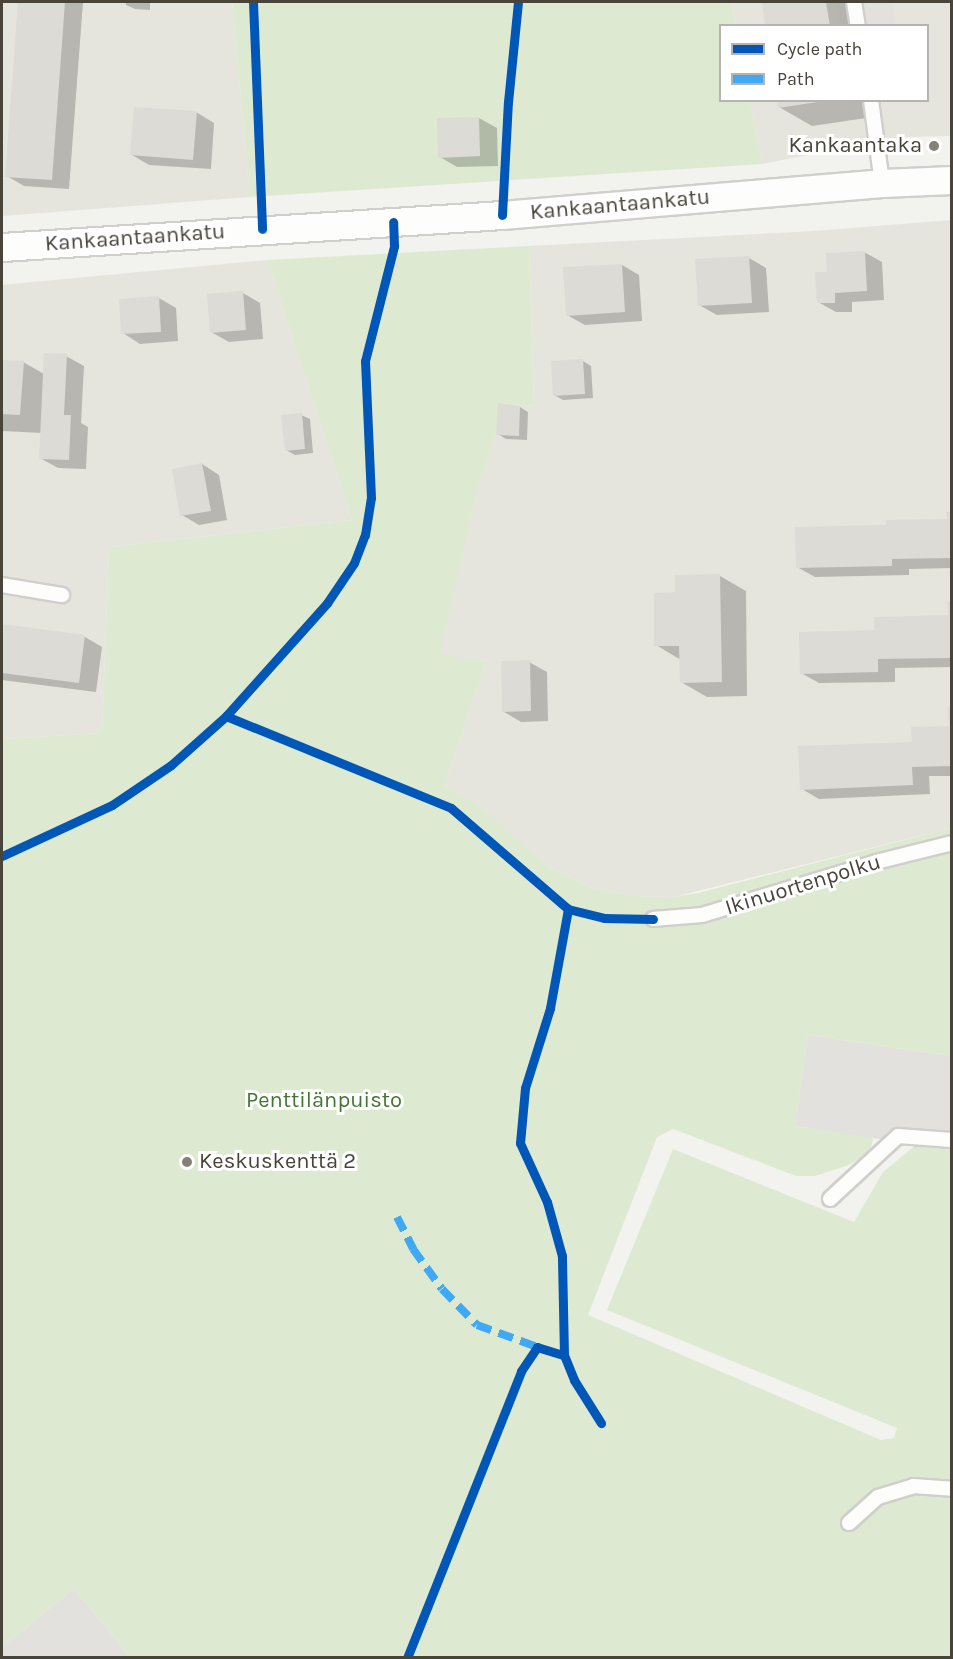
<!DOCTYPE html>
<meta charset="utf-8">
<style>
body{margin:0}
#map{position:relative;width:953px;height:1659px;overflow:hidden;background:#f2f2ee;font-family:Karla,sans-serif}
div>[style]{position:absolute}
.residential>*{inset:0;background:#e5e4dd}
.green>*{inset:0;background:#ddead1}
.parking>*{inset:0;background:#e2e1de}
.shadow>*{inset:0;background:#0003}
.building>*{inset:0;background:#dcdbd6}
.roads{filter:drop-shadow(2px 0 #d0cfcb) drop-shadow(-2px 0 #d0cfcb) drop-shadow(0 2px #d0cfcb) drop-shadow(0 -2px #d0cfcb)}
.service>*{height:14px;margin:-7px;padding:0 7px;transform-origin:7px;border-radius:7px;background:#fdfdfc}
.minor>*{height:27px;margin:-13.5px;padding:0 13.5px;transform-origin:13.5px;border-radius:13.5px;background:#fdfdfc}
.quiet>*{height:8px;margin-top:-4px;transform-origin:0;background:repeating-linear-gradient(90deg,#3fa9f5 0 15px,transparent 0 23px)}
.cycleway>*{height:9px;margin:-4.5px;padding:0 4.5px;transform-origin:4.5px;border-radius:4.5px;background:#0057b8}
.dots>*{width:16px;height:16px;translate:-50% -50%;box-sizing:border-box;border:3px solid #fff;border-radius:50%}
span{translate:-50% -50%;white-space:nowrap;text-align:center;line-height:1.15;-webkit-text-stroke:6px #fff;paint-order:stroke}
.poi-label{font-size:22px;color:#48443a}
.right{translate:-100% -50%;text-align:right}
.left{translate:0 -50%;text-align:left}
.street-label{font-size:22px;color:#48443a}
.park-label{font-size:22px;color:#447532}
.frame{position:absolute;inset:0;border:3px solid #48443a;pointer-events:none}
.legend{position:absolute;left:719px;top:24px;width:210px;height:78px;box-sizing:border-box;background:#fff;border:2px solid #b6b4b0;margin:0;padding:8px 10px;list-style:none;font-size:18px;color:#48443a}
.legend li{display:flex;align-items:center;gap:12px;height:30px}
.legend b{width:30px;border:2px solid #b6b4b0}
</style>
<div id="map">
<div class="residential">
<div style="clip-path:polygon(2px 2px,232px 2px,250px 197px,2px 216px)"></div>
<div style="clip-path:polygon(731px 2px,951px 2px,951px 136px,901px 137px,762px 164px,750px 101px,928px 100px,928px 26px,735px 25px)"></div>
<div style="clip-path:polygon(951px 220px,951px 828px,674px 897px,636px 896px,592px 888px,549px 867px,475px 804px,444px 786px,486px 661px,438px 655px,478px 490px,496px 435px,498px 403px,534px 406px,529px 246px,815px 231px)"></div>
<div style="clip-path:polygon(267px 260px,352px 520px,109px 547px,102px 733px,2px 739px,2px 285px)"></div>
</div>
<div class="green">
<div style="clip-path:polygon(232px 2px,731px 2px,735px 25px,720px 26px,720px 100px,750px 101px,762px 164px,250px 197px)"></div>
<div style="clip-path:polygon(529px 246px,534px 406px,499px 403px,496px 435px,478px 490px,439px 654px,486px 661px,444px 786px,475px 803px,549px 867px,592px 888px,636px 896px,674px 897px,698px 893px,951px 828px,951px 1056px,808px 1035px,795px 1126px,873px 1137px,870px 1154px,846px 1166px,815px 1176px,796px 1176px,673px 1129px,657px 1137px,588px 1315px,881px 1440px,894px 1438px,897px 1428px,607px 1310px,673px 1149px,854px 1222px,883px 1172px,917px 1144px,951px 1150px,951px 1657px,130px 1657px,74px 1589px,2px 1647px,2px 739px,102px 733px,109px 547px,352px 520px,267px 260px)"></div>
</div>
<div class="parking">
<div style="clip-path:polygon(836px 2px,892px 2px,896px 25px,840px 25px)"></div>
<div style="clip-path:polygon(808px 1035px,951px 1056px,951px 1150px,795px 1126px)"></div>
<div style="clip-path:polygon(74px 1589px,130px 1657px,2px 1657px,2px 1647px)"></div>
</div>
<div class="shadow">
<div style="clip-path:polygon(20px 2px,83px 2px,69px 189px,24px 186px,7px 176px)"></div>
<div style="clip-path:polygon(126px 2px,150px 2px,150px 10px,135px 9px,126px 5px)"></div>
<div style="clip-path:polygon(763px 2px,856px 2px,859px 26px,767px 26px)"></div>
<div style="clip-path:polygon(778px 100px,871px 100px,873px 117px,812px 126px,779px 107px)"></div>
<div style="clip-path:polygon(196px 112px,214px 123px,211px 169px,149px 165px,132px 155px)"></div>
<div style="clip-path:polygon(479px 118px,497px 128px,498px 166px,457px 167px,440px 157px)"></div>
<div style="clip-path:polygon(864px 252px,882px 262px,884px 300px,852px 302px,852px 312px,836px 312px,818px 302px,828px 273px)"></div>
<div style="clip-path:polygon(749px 258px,766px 268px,769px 312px,717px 315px,699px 305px)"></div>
<div style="clip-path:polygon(622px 265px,639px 275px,642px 321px,585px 325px,567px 315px)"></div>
<div style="clip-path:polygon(243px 293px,260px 303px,263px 339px,229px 342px,211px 332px)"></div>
<div style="clip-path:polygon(159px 298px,176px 308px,178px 341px,140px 344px,123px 333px)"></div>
<div style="clip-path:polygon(66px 356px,84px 366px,81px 423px,88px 427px,86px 469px,58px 468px,40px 458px,42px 433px,2px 431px,2px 361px,23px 362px,44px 374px)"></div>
<div style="clip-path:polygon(583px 361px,591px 366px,593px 398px,563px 400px,554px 395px)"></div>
<div style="clip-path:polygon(520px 407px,528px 412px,527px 440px,506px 439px,498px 434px)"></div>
<div style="clip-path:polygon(301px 415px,310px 419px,313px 453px,295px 455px,286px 450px)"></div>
<div style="clip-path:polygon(202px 464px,219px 475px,227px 520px,199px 525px,182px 515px)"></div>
<div style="clip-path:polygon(952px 513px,952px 568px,909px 569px,909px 575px,815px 577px,797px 567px,887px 526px,948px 520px)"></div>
<div style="clip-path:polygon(720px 576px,746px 591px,747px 696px,707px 697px,681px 682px,681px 660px,656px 645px,676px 594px)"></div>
<div style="clip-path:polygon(952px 604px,952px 667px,895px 668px,895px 682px,819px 683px,801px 673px,875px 631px,949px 617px)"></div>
<div style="clip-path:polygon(2px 626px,85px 637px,102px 647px,96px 692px,2px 680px)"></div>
<div style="clip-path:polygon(529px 662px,547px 672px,548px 721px,521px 722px,504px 712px)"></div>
<div style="clip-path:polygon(952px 708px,952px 776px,929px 776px,930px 794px,819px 799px,802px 789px,951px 727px)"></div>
</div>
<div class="building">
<div style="clip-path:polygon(18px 2px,65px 2px,52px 180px,5px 177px)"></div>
<div style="clip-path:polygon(762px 2px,826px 2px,830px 26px,765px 26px)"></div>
<div style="clip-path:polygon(777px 100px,818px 100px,818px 102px,778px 108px)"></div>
<div style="clip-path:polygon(134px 107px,197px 111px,193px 160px,130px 155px)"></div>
<div style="clip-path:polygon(479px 117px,480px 156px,438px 158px,437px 118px)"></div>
<div style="clip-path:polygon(865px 251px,867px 291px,835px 293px,835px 303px,817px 303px,815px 272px,827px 272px,826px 253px)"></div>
<div style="clip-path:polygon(749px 256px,752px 303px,698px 306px,695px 259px)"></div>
<div style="clip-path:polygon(622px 264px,625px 312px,566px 316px,563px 267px)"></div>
<div style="clip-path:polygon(243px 291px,246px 330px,210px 333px,207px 294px)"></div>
<div style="clip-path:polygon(159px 296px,161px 332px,121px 334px,119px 299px)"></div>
<div style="clip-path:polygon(44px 353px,67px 354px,64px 415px,71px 415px,69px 460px,39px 459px)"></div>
<div style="clip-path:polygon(583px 359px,585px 394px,553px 396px,551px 361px)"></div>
<div style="clip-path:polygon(2px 360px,24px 361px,20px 415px,2px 414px)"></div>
<div style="clip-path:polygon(498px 403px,520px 406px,519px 436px,496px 435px)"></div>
<div style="clip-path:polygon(302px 413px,305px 449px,285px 451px,281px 415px)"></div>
<div style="clip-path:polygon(202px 463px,211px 511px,180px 516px,172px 469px)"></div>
<div style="clip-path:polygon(946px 512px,952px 512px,951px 558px,892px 559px,892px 566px,796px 568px,795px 527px,886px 525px,886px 520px,947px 519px)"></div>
<div style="clip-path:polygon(720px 574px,722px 682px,680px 683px,679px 646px,654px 646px,654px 593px,675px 592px,675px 575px)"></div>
<div style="clip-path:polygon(948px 602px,952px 602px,950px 658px,878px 659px,878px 672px,800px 674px,799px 632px,874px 630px,874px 617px,948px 615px)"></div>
<div style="clip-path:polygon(2px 624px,85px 635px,79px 683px,2px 673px)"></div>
<div style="clip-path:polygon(530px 660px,531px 711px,502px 712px,501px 661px)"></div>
<div style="clip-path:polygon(948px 707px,952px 707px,952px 766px,912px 767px,913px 785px,800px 790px,798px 746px,912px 742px,911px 727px,949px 726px)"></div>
</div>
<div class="roads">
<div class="service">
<div style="left:854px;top:2px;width:24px;rotate:81deg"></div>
<div style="left:871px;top:100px;width:84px;rotate:82.5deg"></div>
<div style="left:2px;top:585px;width:61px;rotate:9.5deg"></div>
<div style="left:653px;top:919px;width:49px;rotate:-4.7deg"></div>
<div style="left:702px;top:915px;width:182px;rotate:-16.9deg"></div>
<div style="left:876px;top:862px;width:78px;rotate:-14deg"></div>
<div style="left:830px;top:1199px;width:93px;rotate:-42.8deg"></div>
<div style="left:898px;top:1136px;width:54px;rotate:4.2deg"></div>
<div style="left:849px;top:1523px;width:39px;rotate:-42deg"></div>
<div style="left:878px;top:1497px;width:37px;rotate:-17deg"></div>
<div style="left:913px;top:1486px;width:39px;rotate:4deg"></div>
</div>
<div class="minor">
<div style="left:2px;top:247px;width:501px;rotate:-3.66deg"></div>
<div style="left:502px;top:215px;width:381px;rotate:-4.8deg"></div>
<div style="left:882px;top:183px;width:70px;rotate:-2.5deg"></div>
</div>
</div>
<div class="quiet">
<div style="left:397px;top:1217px;width:36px;rotate:63deg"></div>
<div style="left:413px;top:1249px;width:49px;rotate:54.1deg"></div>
<div style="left:442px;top:1289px;width:50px;rotate:45.8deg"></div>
<div style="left:477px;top:1325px;width:64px;rotate:20.1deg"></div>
</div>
<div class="cycleway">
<div style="left:253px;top:2px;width:227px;rotate:87.7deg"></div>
<div style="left:502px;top:215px;width:113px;rotate:-87deg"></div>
<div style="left:508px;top:102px;width:100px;rotate:-84.3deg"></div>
<div style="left:226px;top:716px;width:243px;rotate:22.2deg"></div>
<div style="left:451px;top:808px;width:155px;rotate:40.8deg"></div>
<div style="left:568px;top:909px;width:37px;rotate:14deg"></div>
<div style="left:604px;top:918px;width:49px;rotate:1.2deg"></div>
<div style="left:2px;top:856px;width:121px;rotate:-24.9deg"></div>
<div style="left:112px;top:805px;width:71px;rotate:-34.1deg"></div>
<div style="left:171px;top:765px;width:74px;rotate:-41.7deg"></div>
<div style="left:226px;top:716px;width:152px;rotate:-48.2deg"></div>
<div style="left:327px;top:603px;width:48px;rotate:-56deg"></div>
<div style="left:354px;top:563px;width:30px;rotate:-69deg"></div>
<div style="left:365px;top:535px;width:37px;rotate:-81deg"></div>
<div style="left:371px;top:498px;width:137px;rotate:-92.5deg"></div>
<div style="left:365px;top:361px;width:119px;rotate:-75.8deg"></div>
<div style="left:394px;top:246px;width:24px;rotate:-92deg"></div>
<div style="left:564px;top:1355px;width:27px;rotate:68deg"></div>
<div style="left:574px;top:1380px;width:51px;rotate:57.9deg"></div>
<div style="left:407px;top:1658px;width:309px;rotate:-68.3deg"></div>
<div style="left:521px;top:1371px;width:29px;rotate:-56deg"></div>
<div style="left:537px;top:1347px;width:28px;rotate:17deg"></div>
<div style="left:564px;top:1355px;width:99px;rotate:-91.2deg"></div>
<div style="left:562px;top:1256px;width:56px;rotate:-105.5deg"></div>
<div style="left:547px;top:1202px;width:65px;rotate:-114.6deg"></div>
<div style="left:520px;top:1143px;width:55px;rotate:-84.8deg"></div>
<div style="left:525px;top:1088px;width:84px;rotate:-72.6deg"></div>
<div style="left:550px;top:1008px;width:101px;rotate:-79.7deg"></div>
</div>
<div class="dots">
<div style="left:934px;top:146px;background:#848179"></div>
<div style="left:187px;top:1162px;background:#848179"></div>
</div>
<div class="poi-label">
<span class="right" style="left:922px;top:146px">Kankaantaka</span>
<span class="left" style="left:199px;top:1162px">Keskuskenttä 2</span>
</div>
<div class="street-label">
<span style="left:620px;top:205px;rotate:-5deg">Kankaantaankatu</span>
<span style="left:135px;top:238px;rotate:-4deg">Kankaantaankatu</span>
<span style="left:803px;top:885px;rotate:-17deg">Ikinuortenpolku</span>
</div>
<div class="park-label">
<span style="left:324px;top:1101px">Penttilänpuisto</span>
</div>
<div class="frame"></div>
<ul class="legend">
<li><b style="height:8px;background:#0057b8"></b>Cycle path</li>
<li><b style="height:8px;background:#3fa9f5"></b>Path</li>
</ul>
</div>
